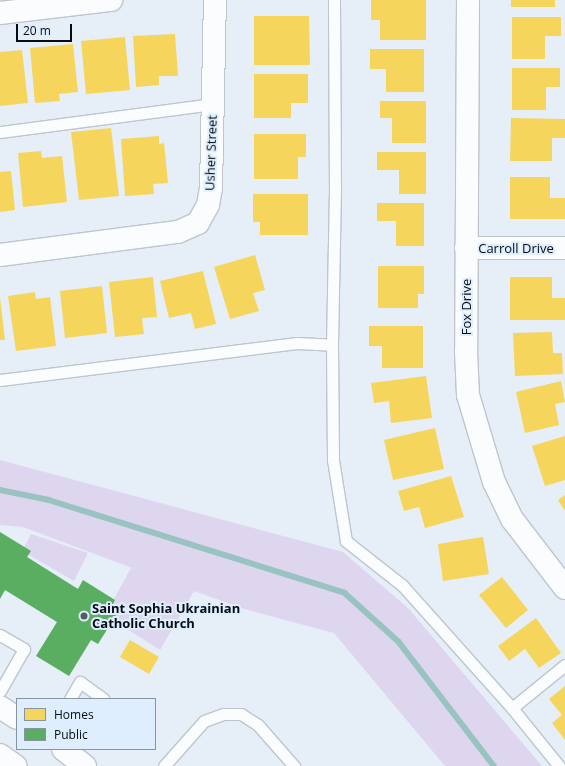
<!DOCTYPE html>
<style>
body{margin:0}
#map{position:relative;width:565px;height:766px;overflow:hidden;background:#e6eef7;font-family:"Open Sans",sans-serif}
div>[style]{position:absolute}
.green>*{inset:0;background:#ded6ef}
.homes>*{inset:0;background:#f6d55c}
.public>*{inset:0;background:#5aae61}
.stream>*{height:5.5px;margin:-2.75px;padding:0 2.75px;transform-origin:2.75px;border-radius:2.75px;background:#98c3c0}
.roads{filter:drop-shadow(1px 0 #bec5cd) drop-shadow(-1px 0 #bec5cd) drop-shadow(0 1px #bec5cd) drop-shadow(0 -1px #bec5cd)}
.lane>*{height:11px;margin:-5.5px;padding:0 5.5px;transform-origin:5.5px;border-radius:5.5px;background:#fbfcfe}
.street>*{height:22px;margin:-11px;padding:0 11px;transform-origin:11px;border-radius:11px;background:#fbfcfe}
.secondary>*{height:22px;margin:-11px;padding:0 11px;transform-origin:11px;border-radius:11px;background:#fbfcfe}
.dots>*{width:11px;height:11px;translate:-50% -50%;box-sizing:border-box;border:2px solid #dfeefe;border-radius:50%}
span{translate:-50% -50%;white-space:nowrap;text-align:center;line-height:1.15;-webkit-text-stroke:4px #dfeefe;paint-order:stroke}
.street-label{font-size:13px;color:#060c12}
.poi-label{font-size:13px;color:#060c12;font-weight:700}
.left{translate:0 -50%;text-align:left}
.legend{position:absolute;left:16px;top:698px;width:140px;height:52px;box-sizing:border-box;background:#dfeefe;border:1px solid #8894a0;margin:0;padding:5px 7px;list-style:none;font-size:12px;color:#060c12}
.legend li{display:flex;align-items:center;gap:8px;height:20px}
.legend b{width:20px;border:1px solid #8894a0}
.scale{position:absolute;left:16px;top:24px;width:56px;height:18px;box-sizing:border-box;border:2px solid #060c12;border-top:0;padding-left:5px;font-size:12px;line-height:14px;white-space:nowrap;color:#060c12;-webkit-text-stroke:3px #dfeefe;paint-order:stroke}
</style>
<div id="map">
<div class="green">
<div style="clip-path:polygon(0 460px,343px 552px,408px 608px,542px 766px,445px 766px,334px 633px,244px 609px,194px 591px,160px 650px,105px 615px,131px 568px,140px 571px,23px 527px,0 525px)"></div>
<div style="clip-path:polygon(31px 534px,88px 553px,74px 581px,22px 551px)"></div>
</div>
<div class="homes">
<div style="clip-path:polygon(371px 0,426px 0,426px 40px,380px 40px,380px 20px,371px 20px)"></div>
<div style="clip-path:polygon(511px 0,555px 0,555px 7px,511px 7px)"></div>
<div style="clip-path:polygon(254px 16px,309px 16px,310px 65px,254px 65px)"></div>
<div style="clip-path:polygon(512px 17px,561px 17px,561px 36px,545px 36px,545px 59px,512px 59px)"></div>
<div style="clip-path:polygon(175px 34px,178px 76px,159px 76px,159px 85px,136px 87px,133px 36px)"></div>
<div style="clip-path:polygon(125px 37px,130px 90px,86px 94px,81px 41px)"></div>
<div style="clip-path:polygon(73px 44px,78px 92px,59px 94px,60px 101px,35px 103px,30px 48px)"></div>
<div style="clip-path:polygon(370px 49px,424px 49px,424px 92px,386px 92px,386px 69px,370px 69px)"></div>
<div style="clip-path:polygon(22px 50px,28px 103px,0 106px,0 52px)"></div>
<div style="clip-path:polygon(512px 68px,560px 68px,560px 87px,546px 87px,546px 110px,512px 110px)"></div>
<div style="clip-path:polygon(254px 74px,308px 74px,308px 103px,291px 103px,291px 118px,254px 118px)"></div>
<div style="clip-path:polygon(380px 101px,426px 101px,426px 143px,392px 143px,392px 118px,380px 118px)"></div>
<div style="clip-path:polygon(511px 118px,565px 119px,565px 138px,552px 138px,552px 161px,510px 161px)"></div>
<div style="clip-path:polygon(111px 128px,119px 196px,79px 200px,71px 132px)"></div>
<div style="clip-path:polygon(254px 134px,306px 134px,306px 157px,298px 157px,298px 179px,254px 179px)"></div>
<div style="clip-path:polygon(159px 136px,159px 144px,164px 143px,168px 183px,153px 184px,154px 194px,125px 196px,121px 139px)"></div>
<div style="clip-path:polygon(41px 151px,42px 158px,62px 156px,67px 202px,23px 207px,18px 153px)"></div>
<div style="clip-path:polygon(377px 152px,426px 152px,426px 194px,399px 194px,399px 170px,377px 170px)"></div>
<div style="clip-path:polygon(11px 171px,15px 210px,0 212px,0 172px)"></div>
<div style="clip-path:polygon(510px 177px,550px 177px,550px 198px,565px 198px,565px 219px,510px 219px)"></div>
<div style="clip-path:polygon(253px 194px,308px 194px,308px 235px,260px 235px,260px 222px,253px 222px)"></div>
<div style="clip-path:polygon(377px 203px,424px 203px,424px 246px,396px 246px,396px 221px,377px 221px)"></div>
<div style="clip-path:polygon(255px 255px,265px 290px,253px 293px,259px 311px,230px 319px,214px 267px)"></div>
<div style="clip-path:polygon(378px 266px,424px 266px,424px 294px,418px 294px,418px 308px,378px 308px)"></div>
<div style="clip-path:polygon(203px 271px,216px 324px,195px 329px,191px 313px,169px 318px,160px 281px)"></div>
<div style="clip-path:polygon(153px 277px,157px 317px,142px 318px,144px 334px,115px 337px,109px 282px)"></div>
<div style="clip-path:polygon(510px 277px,552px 277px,552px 298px,565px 298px,565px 320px,510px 320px)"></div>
<div style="clip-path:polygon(102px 286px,107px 333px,65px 338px,60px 291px)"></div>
<div style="clip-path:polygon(35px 292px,36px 299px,50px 297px,56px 346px,16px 351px,8px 296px)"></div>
<div style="clip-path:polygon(0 297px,5px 340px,0 340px)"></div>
<div style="clip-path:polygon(369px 326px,423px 326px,423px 368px,382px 368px,382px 346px,369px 346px)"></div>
<div style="clip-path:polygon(552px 332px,553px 353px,562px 353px,563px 374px,515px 376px,513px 333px)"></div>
<div style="clip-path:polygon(426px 376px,432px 418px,391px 423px,389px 401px,374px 403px,371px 383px)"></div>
<div style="clip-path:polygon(561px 381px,565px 402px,555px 404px,559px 425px,525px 433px,516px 392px)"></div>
<div style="clip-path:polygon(435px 428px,444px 469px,393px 480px,384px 440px)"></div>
<div style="clip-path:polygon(565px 436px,565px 480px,545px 486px,532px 446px)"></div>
<div style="clip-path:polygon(451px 476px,464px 517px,425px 528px,419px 507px,404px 511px,398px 491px)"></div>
<div style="clip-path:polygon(565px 495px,565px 511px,558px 500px)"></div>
<div style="clip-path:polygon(483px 537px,489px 574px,443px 581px,438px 544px)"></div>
<div style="clip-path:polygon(502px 577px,528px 610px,506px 628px,479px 595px)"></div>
<div style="clip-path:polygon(536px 618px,561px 653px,539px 668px,525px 649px,509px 661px,498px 646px)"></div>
<div style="clip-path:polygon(130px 640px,159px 657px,149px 674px,120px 657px)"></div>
<div style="clip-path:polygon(565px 686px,565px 740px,552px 723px,562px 715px,549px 699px)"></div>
</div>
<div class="public">
<div style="clip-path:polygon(0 532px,31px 551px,27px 557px,78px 589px,83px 580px,115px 600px,111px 608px,118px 612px,98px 644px,91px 640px,69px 676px,36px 656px,57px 622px,5px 590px,0 599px)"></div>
</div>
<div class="stream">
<div style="left:0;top:490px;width:50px;rotate:11.5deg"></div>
<div style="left:49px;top:500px;width:310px;rotate:17.4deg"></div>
<div style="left:345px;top:593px;width:73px;rotate:42.2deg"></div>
<div style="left:399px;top:642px;width:156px;rotate:52.5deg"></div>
</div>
<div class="roads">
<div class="lane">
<div style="left:0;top:132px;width:215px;rotate:-7.5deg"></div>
<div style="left:332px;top:345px;width:151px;rotate:-88.9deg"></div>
<div style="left:335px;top:194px;width:194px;rotate:-90.3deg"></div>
<div style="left:0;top:380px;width:299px;rotate:-7.1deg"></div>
<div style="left:297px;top:343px;width:35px;rotate:3deg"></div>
<div style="left:332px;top:345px;width:115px;rotate:89.5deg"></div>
<div style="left:333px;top:460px;width:82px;rotate:80.9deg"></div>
<div style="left:346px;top:541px;width:71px;rotate:38.2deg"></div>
<div style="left:402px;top:585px;width:165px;rotate:48.2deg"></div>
<div style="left:512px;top:708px;width:75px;rotate:51deg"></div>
<div style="left:0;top:635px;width:28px;rotate:30deg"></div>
<div style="left:24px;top:649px;width:48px;rotate:119.7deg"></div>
<div style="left:70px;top:699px;width:20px;rotate:-60deg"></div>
<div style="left:80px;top:682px;width:29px;rotate:36deg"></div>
<div style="left:512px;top:708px;width:68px;rotate:-39.1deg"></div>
<div style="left:164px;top:766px;width:60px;rotate:-48.4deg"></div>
<div style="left:204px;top:721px;width:20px;rotate:-20deg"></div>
<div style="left:223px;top:714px;width:18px"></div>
<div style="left:241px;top:714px;width:20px;rotate:33deg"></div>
<div style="left:258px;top:725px;width:55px;rotate:48.7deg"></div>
</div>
<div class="street">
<div style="left:468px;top:0;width:351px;rotate:90.3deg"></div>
<div style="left:466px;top:351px;width:44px;rotate:87.4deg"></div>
<div style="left:468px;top:395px;width:91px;rotate:73.4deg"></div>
<div style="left:494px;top:482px;width:41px;rotate:64.1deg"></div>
<div style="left:512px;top:519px;width:87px;rotate:52.5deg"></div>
<div style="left:0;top:13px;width:112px;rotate:-6.7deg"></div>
<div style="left:466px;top:248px;width:99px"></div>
<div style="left:0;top:255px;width:179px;rotate:-7.4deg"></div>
<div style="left:178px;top:232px;width:22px;rotate:-24deg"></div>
<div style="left:198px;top:223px;width:21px;rotate:-61deg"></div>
<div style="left:208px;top:205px;width:17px;rotate:-80deg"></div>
<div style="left:211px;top:188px;width:188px;rotate:-88.8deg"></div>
<div style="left:0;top:755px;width:19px;rotate:35deg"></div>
</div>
<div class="secondary">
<div style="left:0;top:707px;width:20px;rotate:33deg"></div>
<div style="left:63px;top:749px;width:28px;rotate:38deg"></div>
</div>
</div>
<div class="dots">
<div style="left:84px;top:616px;background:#545b62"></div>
</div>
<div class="street-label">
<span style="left:211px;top:153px;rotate:-88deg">Usher Street</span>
<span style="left:516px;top:248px">Carroll Drive</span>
<span style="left:466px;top:307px;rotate:-90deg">Fox Drive</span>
</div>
<div class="poi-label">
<span class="left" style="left:92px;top:616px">Saint Sophia Ukrainian<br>Catholic Church</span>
</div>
<ul class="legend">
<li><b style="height:11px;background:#f6d55c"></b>Homes</li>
<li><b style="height:11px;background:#5aae61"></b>Public</li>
</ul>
<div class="scale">20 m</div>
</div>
